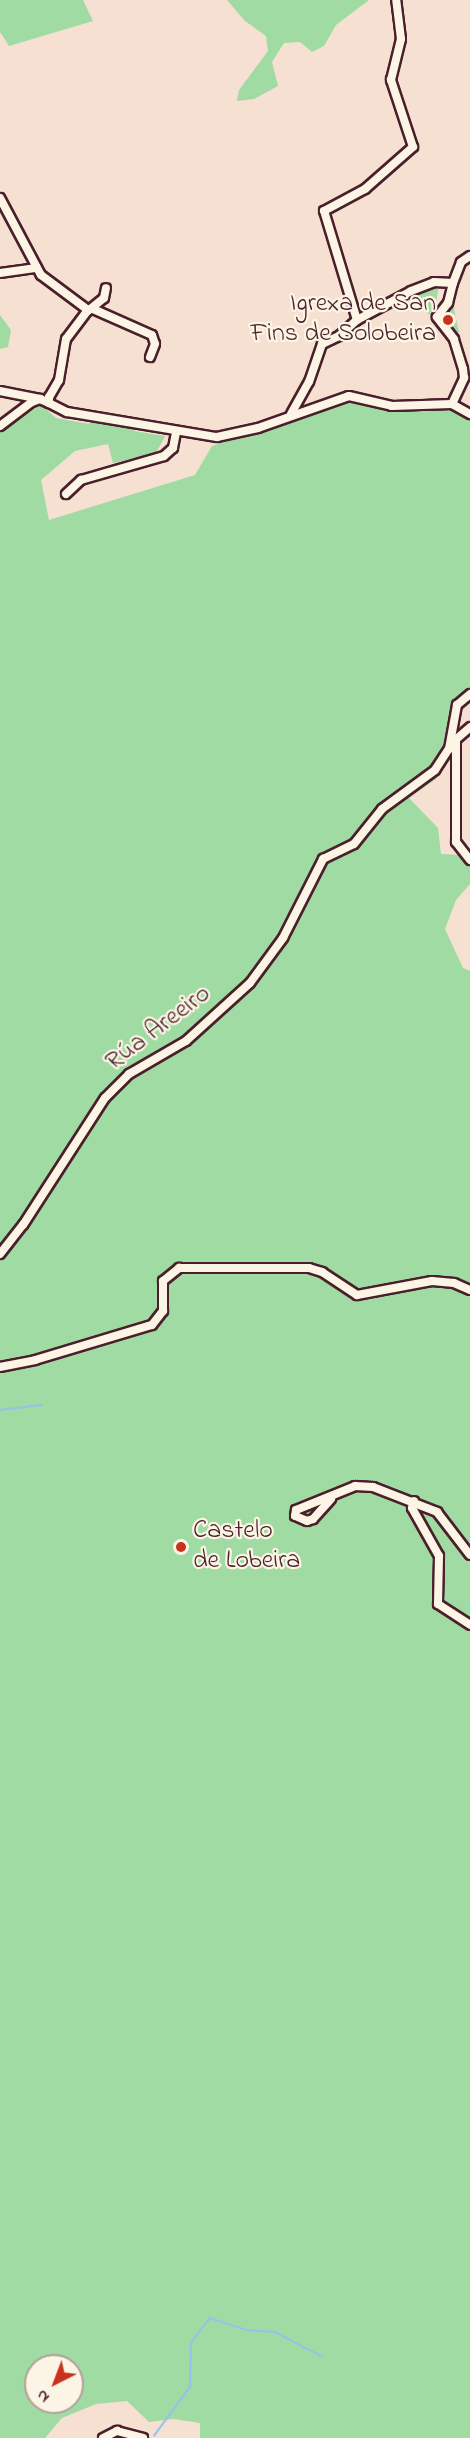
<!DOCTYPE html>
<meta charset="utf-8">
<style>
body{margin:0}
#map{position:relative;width:470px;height:2438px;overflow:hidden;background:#f6e0d1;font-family:"Indie Flower",sans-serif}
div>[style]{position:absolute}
.green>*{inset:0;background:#9fdba2}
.stream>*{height:1.5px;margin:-0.75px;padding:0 0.75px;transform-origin:0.75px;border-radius:0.75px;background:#95c1ee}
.roads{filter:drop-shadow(2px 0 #4a1f2b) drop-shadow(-2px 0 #4a1f2b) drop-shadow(0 2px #4a1f2b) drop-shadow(0 -2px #4a1f2b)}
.minor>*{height:8px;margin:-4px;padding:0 4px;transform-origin:4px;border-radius:4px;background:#fcf5e5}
.dots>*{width:16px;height:16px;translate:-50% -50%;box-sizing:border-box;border:3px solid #fcf5e5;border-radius:50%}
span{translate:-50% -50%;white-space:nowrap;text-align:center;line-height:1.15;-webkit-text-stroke:4.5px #fcf5e5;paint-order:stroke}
.poi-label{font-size:26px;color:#4a1f2b}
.right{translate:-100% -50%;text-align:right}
.left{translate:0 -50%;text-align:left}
.street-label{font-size:26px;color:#4a1f2b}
.north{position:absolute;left:24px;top:2354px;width:60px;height:60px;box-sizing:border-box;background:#fcf5e5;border:2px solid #b59f9b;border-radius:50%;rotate:222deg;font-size:16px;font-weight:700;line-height:24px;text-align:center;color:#4a1f2b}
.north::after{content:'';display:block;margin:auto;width:21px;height:27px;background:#c8321e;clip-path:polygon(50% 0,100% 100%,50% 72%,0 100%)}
</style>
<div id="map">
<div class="green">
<div style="clip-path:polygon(0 0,83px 0,93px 21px,9px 46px,0 32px)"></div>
<div style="clip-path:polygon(227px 0,369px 0,336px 25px,324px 46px,312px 52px,300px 42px,284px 43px,272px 62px,278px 86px,254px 99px,237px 101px,239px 90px,268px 51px,266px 36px,245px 21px)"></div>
<div style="clip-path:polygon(439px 285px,435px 308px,429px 315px,414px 292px)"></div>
<div style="clip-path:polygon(453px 305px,459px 332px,453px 333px,440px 316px)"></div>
<div style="clip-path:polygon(0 315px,11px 330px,8px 347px,0 349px)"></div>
<div style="clip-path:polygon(evenodd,346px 399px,452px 403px,470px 416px,470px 690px,458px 698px,445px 762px,436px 779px,409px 798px,438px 828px,441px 854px,459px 855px,470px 865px,470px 884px,456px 900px,445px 929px,463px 968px,470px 971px,470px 2438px,200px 2438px,200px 2423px,174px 2419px,149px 2422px,127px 2401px,96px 2404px,62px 2418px,45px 2438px,0 2438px,0 431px,41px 405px,56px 418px,89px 424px,95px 414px,133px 421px,134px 431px,165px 436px,156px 453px,113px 463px,108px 444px,75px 451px,41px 480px,49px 520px,195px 475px,212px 446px,346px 399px,36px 2366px,72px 2366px,72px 2402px,36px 2402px,36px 2366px)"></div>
</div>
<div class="stream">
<div style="left:0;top:1410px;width:42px;rotate:-6.8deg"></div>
<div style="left:154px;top:2436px;width:61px;rotate:-53.7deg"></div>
<div style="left:190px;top:2387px;width:44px;rotate:-88.7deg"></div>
<div style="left:191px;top:2343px;width:31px;rotate:-53deg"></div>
<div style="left:210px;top:2318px;width:38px;rotate:18deg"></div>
<div style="left:246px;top:2330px;width:29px;rotate:4deg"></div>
<div style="left:275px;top:2332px;width:54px;rotate:27.5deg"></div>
</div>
<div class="roads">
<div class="minor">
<div style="left:0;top:198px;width:87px;rotate:62deg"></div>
<div style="left:41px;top:275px;width:59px;rotate:36.7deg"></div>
<div style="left:88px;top:310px;width:36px;rotate:127deg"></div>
<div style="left:66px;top:339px;width:42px;rotate:99.7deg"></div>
<div style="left:59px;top:380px;width:20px;rotate:120deg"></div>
<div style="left:49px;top:397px;width:6px;rotate:90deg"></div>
<div style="left:49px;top:403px;width:20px;rotate:27deg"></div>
<div style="left:67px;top:412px;width:152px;rotate:9.5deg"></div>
<div style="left:217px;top:437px;width:42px;rotate:-12.4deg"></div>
<div style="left:258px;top:428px;width:96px;rotate:-19.4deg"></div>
<div style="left:349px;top:396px;width:44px;rotate:13.1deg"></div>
<div style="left:392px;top:406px;width:60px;rotate:-1.9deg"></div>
<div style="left:452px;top:404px;width:29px;rotate:-65deg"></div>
<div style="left:464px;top:378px;width:9px;rotate:-96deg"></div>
<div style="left:463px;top:369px;width:31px;rotate:-107deg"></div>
<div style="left:454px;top:339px;width:28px;rotate:-128deg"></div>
<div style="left:437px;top:317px;width:18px;rotate:-52deg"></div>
<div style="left:448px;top:303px;width:21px;rotate:-76deg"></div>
<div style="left:0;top:273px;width:37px;rotate:-8deg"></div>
<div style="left:93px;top:309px;width:64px;rotate:23.8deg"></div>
<div style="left:152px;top:335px;width:9px;rotate:72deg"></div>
<div style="left:155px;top:344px;width:14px;rotate:111deg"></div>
<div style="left:89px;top:310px;width:19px;rotate:-39deg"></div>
<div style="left:104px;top:298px;width:10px;rotate:-79deg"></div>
<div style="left:357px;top:320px;width:114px;rotate:-106.8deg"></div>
<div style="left:324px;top:211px;width:47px;rotate:-28.2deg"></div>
<div style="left:365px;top:189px;width:64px;rotate:-41.2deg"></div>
<div style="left:413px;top:147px;width:71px;rotate:-108.2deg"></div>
<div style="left:391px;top:80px;width:42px;rotate:-76.3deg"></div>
<div style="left:401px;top:39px;width:39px;rotate:-97deg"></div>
<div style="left:0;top:391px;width:41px;rotate:11.3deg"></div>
<div style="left:452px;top:404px;width:21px;rotate:29deg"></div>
<div style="left:291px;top:414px;width:37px;rotate:-61deg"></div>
<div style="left:309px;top:382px;width:40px;rotate:-71.1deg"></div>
<div style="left:322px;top:344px;width:19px;rotate:-25deg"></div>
<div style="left:339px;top:336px;width:24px;rotate:-42deg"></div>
<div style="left:357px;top:320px;width:61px;rotate:-28.2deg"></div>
<div style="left:411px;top:291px;width:25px;rotate:-21deg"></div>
<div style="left:434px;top:282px;width:19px;rotate:3deg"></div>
<div style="left:453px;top:283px;width:22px;rotate:-69deg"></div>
<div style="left:461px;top:262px;width:11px;rotate:-34deg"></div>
<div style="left:0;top:426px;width:40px;rotate:-37deg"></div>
<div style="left:32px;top:402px;width:9px;rotate:-21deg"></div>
<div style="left:40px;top:399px;width:10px;rotate:24deg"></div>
<div style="left:66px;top:494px;width:21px;rotate:-43deg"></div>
<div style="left:81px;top:480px;width:86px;rotate:-16.1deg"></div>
<div style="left:164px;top:456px;width:12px;rotate:-42deg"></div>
<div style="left:173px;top:448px;width:16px;rotate:-79deg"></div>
<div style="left:456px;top:741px;width:101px;rotate:90deg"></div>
<div style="left:456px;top:842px;width:23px;rotate:52deg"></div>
<div style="left:449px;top:749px;width:45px;rotate:-79.7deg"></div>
<div style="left:457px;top:705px;width:17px;rotate:-40deg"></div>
<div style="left:0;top:1254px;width:37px;rotate:-52deg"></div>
<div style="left:23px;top:1225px;width:151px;rotate:-57.2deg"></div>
<div style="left:105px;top:1098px;width:34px;rotate:-45deg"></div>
<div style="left:129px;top:1074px;width:66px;rotate:-30.1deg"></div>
<div style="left:186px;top:1041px;width:86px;rotate:-42.2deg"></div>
<div style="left:250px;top:983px;width:56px;rotate:-53.7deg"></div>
<div style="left:283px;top:938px;width:89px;rotate:-63.1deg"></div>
<div style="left:323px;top:859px;width:34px;rotate:-26deg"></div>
<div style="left:354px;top:844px;width:45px;rotate:-51.3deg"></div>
<div style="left:382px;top:809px;width:66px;rotate:-36.3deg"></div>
<div style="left:435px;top:770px;width:33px;rotate:-57deg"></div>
<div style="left:453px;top:742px;width:23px;rotate:-41deg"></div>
<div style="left:0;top:1367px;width:36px;rotate:-11deg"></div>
<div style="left:35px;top:1360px;width:122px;rotate:-16.7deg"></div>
<div style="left:152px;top:1325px;width:18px;rotate:-52deg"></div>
<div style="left:163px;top:1311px;width:30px;rotate:-90deg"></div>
<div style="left:163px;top:1281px;width:21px;rotate:-39deg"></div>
<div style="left:179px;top:1268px;width:130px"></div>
<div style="left:309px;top:1268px;width:14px;rotate:17deg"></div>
<div style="left:322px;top:1272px;width:42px;rotate:33.3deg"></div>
<div style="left:357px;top:1295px;width:76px;rotate:-10.6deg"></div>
<div style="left:432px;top:1281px;width:22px;rotate:5deg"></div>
<div style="left:454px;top:1283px;width:17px;rotate:24deg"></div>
<div style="left:331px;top:1499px;width:27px;rotate:132deg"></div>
<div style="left:313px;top:1519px;width:6px;rotate:162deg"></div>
<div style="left:307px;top:1521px;width:13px;rotate:-157deg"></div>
<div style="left:295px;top:1516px;width:6px;rotate:-81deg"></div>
<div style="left:296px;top:1510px;width:64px;rotate:-22.1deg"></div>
<div style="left:355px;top:1486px;width:18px;rotate:3deg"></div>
<div style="left:373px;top:1487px;width:69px;rotate:21.3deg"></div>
<div style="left:437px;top:1512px;width:54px;rotate:52.5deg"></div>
<div style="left:414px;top:1501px;width:7px;rotate:106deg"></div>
<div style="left:412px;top:1508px;width:55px;rotate:60.6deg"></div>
<div style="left:439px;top:1556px;width:48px;rotate:91.2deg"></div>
<div style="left:438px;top:1604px;width:38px;rotate:33deg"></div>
<div style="left:103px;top:2438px;width:16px;rotate:-27deg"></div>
<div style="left:117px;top:2431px;width:27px;rotate:15deg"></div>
</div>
</div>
<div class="dots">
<div style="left:448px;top:320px;background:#c8321e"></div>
<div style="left:181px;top:1547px;background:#c8321e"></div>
</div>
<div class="poi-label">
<span class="right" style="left:436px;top:320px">Igrexa de San<br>Fins de Solobeira</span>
<span class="left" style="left:193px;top:1547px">Castelo<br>de Lobeira</span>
</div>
<div class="street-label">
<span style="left:159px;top:1029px;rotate:-37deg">Rúa Areeiro</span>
</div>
<div class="north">N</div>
</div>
